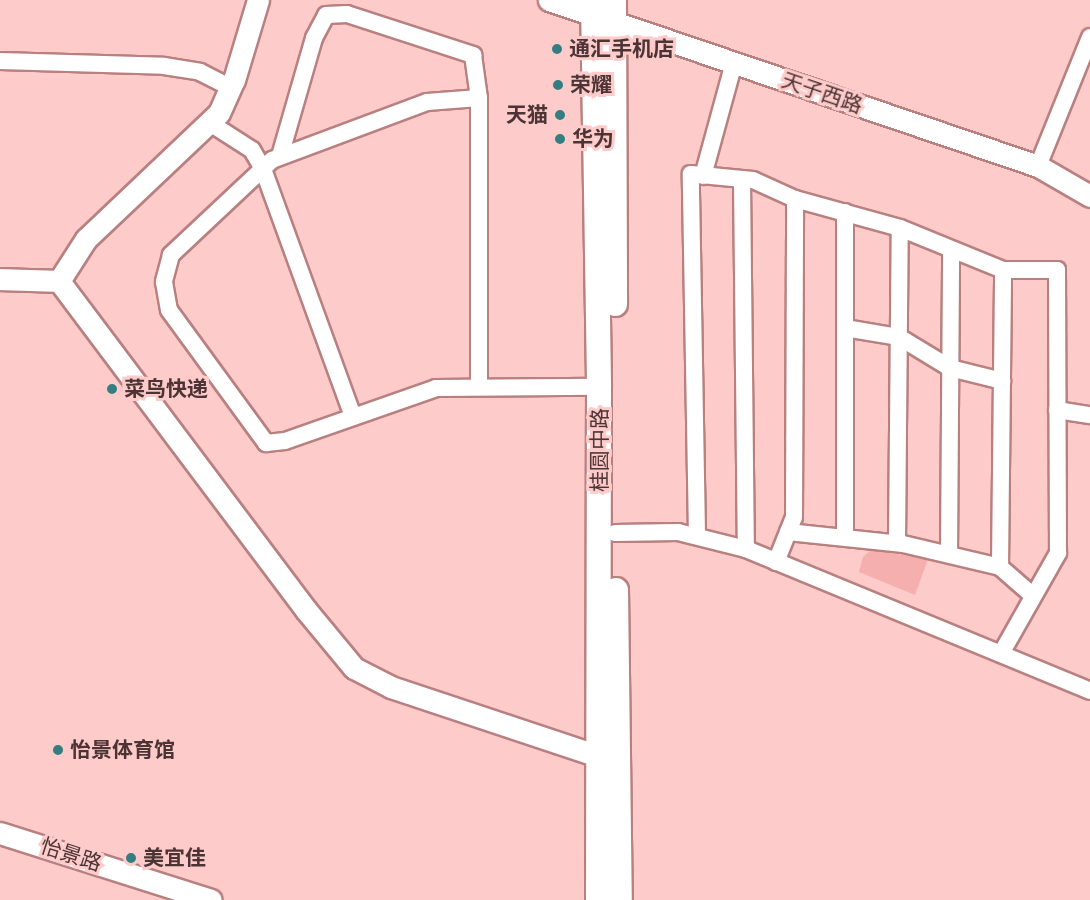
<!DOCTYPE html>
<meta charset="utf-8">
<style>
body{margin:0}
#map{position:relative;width:1090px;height:900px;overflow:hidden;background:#fdcbca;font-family:Figtree,"Noto Sans SC",sans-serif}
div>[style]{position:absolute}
.green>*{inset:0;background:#f5afae}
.roads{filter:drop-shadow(2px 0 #b98080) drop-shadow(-2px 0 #b98080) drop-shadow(0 2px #b98080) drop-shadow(0 -2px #b98080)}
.minor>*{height:16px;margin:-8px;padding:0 8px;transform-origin:8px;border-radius:8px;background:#fff}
.tertiary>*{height:21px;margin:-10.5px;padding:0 10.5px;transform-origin:10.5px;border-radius:10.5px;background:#fff}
.secondary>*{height:24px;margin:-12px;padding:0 12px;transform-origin:12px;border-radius:12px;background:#fff}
.dots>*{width:16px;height:16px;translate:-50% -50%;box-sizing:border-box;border:3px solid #fdcbca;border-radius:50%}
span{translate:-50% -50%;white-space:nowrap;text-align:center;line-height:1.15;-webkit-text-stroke:6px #fdcbca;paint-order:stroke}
.poi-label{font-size:21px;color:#4c3434;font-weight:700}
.left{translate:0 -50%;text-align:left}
.right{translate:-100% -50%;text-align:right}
.street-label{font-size:21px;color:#4c3434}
</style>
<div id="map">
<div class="green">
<div style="clip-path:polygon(871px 550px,928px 559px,915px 595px,859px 572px,863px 557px)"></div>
</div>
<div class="roads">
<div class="minor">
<div style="left:0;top:61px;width:164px;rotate:1.7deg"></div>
<div style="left:164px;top:66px;width:36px;rotate:9deg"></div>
<div style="left:200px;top:72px;width:35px;rotate:27deg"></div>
<div style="left:479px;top:98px;width:52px;rotate:175.6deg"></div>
<div style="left:427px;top:102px;width:165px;rotate:159.5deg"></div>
<div style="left:272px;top:160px;width:139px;rotate:136.8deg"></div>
<div style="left:171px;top:255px;width:28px;rotate:105deg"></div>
<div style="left:164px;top:282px;width:28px;rotate:80deg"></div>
<div style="left:169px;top:310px;width:165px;rotate:53.9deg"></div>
<div style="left:266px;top:443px;width:19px;rotate:-6deg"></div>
<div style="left:285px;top:441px;width:160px;rotate:-19.3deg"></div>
<div style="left:436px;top:388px;width:163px;rotate:-0.4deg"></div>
<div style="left:210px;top:123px;width:50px;rotate:32.7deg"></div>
<div style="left:252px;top:150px;width:22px;rotate:60deg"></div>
<div style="left:263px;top:169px;width:263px;rotate:70deg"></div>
<div style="left:280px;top:156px;width:123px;rotate:-73.9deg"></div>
<div style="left:314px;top:38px;width:26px;rotate:-62deg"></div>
<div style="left:326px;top:15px;width:21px;rotate:-3deg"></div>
<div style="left:347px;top:14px;width:133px;rotate:18deg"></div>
<div style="left:473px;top:55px;width:43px;rotate:82.1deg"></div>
<div style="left:479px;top:98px;width:289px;rotate:90deg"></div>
<div style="left:1038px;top:166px;width:139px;rotate:-68deg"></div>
<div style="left:703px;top:176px;width:117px;rotate:-74.7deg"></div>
<div style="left:742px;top:180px;width:369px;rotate:89.4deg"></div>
<div style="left:845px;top:328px;width:55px;rotate:9.5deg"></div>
<div style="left:899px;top:337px;width:60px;rotate:31.3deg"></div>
<div style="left:950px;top:368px;width:54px;rotate:14deg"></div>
<div style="left:1057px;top:410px;width:33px;rotate:9deg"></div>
<div style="left:788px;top:532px;width:116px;rotate:6deg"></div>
<div style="left:903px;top:544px;width:100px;rotate:13.3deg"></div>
<div style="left:1000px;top:567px;width:43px;rotate:41.2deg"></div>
<div style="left:615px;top:533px;width:63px;rotate:-0.9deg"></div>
<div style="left:678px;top:532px;width:70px;rotate:14deg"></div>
<div style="left:746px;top:549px;width:372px;rotate:22.4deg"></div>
<div style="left:697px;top:535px;width:361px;rotate:-91deg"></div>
<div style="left:691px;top:174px;width:62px;rotate:5.5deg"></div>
<div style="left:753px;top:180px;width:46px;rotate:24.3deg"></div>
<div style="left:795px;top:199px;width:109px;rotate:15.4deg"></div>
<div style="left:900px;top:228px;width:111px;rotate:22.2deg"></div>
<div style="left:1003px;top:270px;width:54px"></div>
<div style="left:1057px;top:270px;width:283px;rotate:89.8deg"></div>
<div style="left:1058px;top:553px;width:114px;rotate:119.5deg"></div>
<div style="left:845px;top:537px;width:325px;rotate:-90deg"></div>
<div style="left:897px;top:543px;width:315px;rotate:-89.5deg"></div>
<div style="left:949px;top:554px;width:304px;rotate:-89.6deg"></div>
<div style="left:776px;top:562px;width:48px;rotate:-68.2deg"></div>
<div style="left:794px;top:517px;width:318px;rotate:-89.8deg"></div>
<div style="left:1000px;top:567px;width:297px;rotate:-89.4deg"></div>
</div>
<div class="tertiary">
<div style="left:549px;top:0;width:516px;rotate:18.75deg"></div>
<div style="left:1038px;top:166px;width:60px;rotate:30deg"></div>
<div style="left:0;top:279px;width:59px;rotate:1.9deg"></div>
<div style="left:59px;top:281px;width:411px;rotate:53.1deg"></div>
<div style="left:306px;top:610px;width:75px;rotate:50.4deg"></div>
<div style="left:354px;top:668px;width:42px;rotate:27.2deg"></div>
<div style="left:391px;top:687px;width:219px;rotate:18.4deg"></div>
<div style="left:59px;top:281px;width:50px;rotate:-57.3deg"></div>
<div style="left:86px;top:239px;width:183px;rotate:-43.5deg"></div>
<div style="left:219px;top:113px;width:36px;rotate:-66deg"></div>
<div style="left:234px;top:80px;width:84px;rotate:-73.3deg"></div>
<div style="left:0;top:833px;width:221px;rotate:17.6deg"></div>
</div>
<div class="secondary">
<div style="left:593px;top:0;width:387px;rotate:89.1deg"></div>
<div style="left:599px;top:387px;width:513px;rotate:90.11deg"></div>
<div style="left:614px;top:0;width:304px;rotate:89.8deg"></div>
<div style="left:616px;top:590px;width:310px;rotate:89.3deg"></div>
</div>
</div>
<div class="dots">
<div style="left:557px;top:49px;background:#347d80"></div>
<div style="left:558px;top:85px;background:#347d80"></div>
<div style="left:560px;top:115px;background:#347d80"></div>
<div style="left:560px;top:139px;background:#347d80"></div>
<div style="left:112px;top:389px;background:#347d80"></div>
<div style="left:58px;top:750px;background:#347d80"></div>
<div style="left:131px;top:858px;background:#347d80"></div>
</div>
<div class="poi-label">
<span class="left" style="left:569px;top:49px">通汇手机店</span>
<span class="left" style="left:570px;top:85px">荣耀</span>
<span class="right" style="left:548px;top:115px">天猫</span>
<span class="left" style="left:572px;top:139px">华为</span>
<span class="left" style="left:124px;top:389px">菜鸟快递</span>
<span class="left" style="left:70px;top:750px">怡景体育馆</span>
<span class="left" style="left:143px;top:858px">美宜佳</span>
</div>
<div class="street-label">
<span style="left:822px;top:93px;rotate:19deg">天子西路</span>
<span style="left:600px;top:450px;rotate:-90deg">桂圆中路</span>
<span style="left:71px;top:855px;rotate:18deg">怡景路</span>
</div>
</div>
